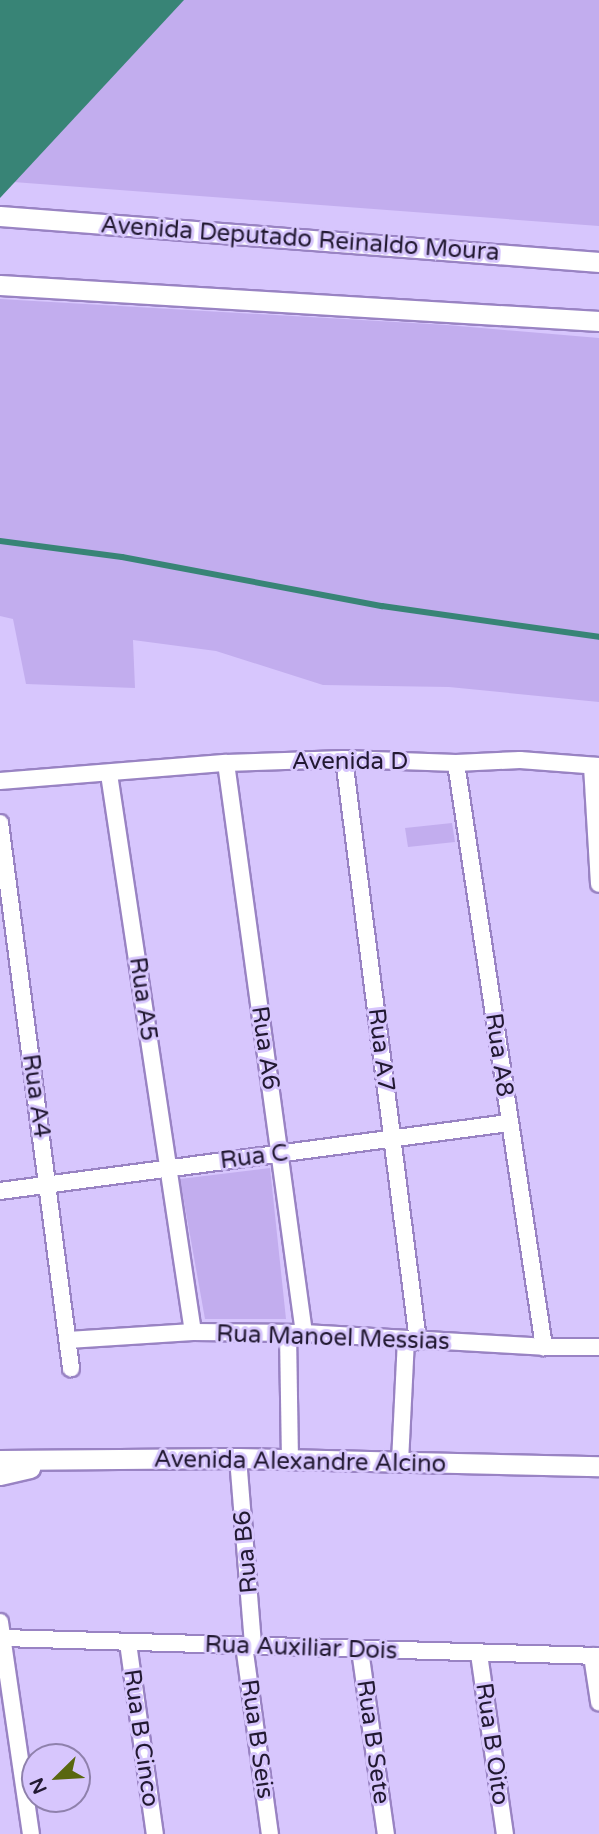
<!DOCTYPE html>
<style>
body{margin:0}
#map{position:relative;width:599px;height:1834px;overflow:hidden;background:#d7c6fd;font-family:"Varela Round",sans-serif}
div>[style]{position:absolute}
.green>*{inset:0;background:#c2adee}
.water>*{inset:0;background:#388476}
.stream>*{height:6px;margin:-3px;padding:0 3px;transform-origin:3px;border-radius:3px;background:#388476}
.roads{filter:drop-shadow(2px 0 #9983c3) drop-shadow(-2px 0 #9983c3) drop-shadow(0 2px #9983c3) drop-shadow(0 -2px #9983c3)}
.minor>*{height:16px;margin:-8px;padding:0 8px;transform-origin:8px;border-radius:8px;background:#fff}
.tertiary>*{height:19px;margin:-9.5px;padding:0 9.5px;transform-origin:9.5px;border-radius:9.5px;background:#fff}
span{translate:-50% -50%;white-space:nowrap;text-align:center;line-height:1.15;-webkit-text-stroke:6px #d7c6fd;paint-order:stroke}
.street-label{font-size:24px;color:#221932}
.north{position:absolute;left:21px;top:1743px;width:70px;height:70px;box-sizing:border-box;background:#d7c6fd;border:2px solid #8f81ac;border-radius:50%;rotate:246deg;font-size:19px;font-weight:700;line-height:28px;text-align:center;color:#221932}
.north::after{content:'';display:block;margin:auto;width:24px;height:32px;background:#59670f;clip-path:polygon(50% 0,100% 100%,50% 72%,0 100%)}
</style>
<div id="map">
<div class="green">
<div style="clip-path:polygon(0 0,599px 0,599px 226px,0 181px)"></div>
<div style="clip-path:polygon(0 299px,447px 325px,599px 338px,599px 702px,449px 687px,323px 685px,216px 651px,133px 640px,135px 688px,26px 684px,13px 619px,0 616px)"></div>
<div style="clip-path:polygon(452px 823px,455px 842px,408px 847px,405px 828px)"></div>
<div style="clip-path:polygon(270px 1168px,286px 1319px,205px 1319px,180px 1179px)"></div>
</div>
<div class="water">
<div style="clip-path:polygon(0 0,184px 0,0 198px)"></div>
</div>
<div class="stream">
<div style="left:0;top:541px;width:123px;rotate:7.5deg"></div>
<div style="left:122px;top:557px;width:265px;rotate:10.7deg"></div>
<div style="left:382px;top:606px;width:219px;rotate:8.1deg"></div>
</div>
<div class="roads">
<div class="minor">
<div style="left:344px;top:759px;width:587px;rotate:82.75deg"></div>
<div style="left:226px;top:763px;width:575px;rotate:82.21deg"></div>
<div style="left:456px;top:763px;width:591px;rotate:81.43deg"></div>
<div style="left:592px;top:766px;width:118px;rotate:86.6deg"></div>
<div style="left:109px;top:774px;width:564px;rotate:81.44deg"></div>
<div style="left:0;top:781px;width:227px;rotate:-4.6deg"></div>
<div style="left:226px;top:763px;width:118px;rotate:-1.9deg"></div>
<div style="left:344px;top:759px;width:112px;rotate:2deg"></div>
<div style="left:456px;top:763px;width:64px;rotate:-2.7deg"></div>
<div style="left:520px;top:760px;width:79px;rotate:4.3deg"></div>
<div style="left:0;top:823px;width:550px;rotate:82.58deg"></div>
<div style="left:0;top:1191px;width:513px;rotate:-7.62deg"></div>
<div style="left:288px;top:1333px;width:126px;rotate:89.1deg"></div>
<div style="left:68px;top:1340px;width:125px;rotate:-3.7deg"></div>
<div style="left:193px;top:1332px;width:111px;rotate:0.5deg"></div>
<div style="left:304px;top:1333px;width:240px;rotate:3.3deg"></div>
<div style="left:544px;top:1347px;width:55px"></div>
<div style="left:238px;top:1458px;width:188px;rotate:85.4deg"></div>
<div style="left:400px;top:1462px;width:122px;rotate:-87.2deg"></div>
<div style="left:0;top:1622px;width:214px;rotate:81.7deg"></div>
<div style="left:3px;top:1638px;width:596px;rotate:1.73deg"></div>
<div style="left:128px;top:1643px;width:193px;rotate:82deg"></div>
<div style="left:244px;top:1645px;width:191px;rotate:82.2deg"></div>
<div style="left:360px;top:1650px;width:186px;rotate:82deg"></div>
<div style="left:479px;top:1654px;width:182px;rotate:81.8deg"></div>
<div style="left:592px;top:1656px;width:47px;rotate:81.3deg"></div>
</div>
<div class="tertiary">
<div style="left:0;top:216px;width:601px;rotate:4.39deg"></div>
<div style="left:0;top:285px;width:600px;rotate:3.44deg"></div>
<div style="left:0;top:1460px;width:238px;rotate:-0.5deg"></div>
<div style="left:238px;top:1458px;width:361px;rotate:1.3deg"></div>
<div style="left:0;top:1475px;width:31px;rotate:-13deg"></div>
</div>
</div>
<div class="street-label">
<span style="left:300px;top:239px;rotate:4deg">Avenida Deputado Reinaldo Moura</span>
<span style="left:350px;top:762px">Avenida D</span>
<span style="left:143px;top:999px;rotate:82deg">Rua A5</span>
<span style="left:265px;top:1048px;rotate:82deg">Rua A6</span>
<span style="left:381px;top:1050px;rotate:83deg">Rua A7</span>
<span style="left:499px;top:1055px;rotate:82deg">Rua A8</span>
<span style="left:36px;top:1096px;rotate:82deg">Rua A4</span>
<span style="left:254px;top:1157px;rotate:-7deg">Rua C</span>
<span style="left:333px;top:1338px;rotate:2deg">Rua Manoel Messias</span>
<span style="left:300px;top:1462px;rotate:1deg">Avenida Alexandre Alcino</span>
<span style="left:246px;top:1552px;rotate:-95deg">Rua B6</span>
<span style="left:301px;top:1648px;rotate:2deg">Rua Auxiliar Dois</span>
<span style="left:141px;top:1738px;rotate:82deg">Rua B Cinco</span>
<span style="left:257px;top:1739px;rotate:82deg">Rua B Seis</span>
<span style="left:373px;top:1742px;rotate:82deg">Rua B Sete</span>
<span style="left:492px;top:1744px;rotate:82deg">Rua B Oito</span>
</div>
<div class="north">N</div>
</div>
